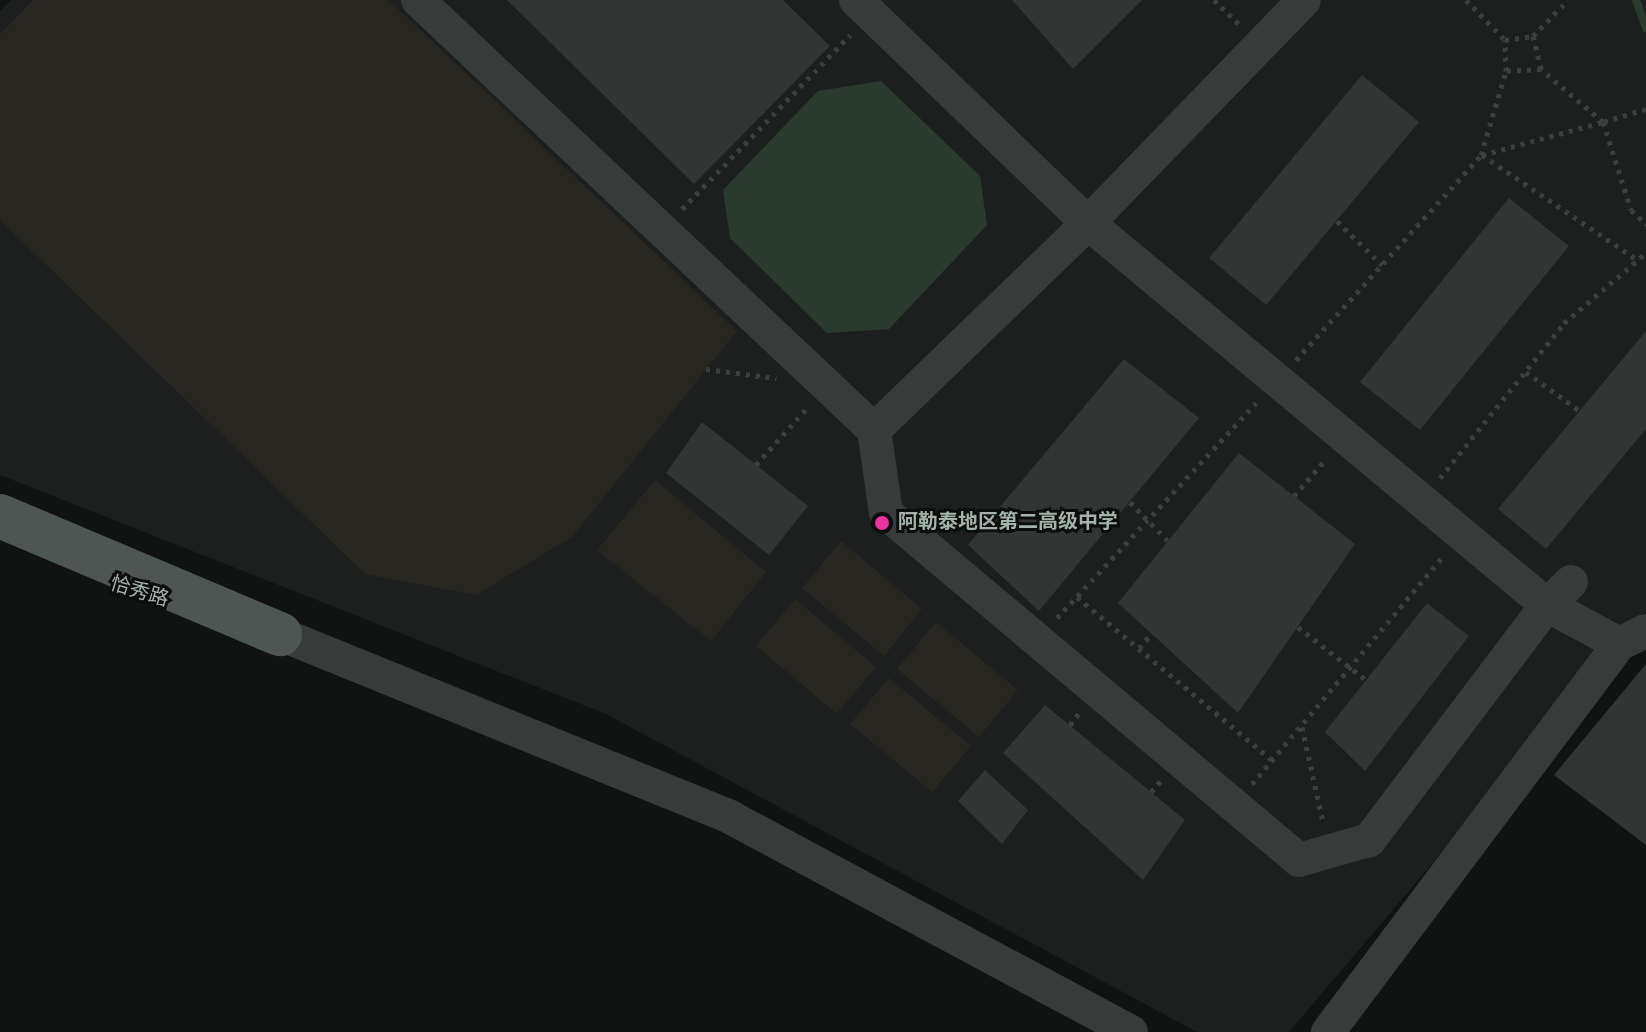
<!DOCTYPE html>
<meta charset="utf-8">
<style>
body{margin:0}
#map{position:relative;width:1646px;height:1032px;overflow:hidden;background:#111312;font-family:Overpass,"Noto Sans SC",sans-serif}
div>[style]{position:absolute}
.built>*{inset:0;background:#1d1f1f}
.green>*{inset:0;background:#272620}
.water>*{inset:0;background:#2b3a2f}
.stream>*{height:8px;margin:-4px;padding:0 4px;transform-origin:4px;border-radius:4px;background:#2b3a2f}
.building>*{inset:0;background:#313533}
.path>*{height:5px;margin-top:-2.5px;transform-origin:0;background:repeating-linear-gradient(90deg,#3a403d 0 4px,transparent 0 10px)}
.minor>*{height:34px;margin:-17px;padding:0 17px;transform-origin:17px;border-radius:17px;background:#373c3a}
.major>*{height:44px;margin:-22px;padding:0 22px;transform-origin:22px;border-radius:22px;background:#4e5653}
.dots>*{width:22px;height:22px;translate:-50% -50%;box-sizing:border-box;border:4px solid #0c0d0d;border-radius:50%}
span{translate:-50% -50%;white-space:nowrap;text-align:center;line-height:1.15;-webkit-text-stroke:6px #0c0d0d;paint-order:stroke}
.poi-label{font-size:20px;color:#a3b3aa;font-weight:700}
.left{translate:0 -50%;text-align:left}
.street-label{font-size:20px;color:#a3b3aa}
</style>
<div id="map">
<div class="built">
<div style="clip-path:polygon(11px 0,1646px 0,1646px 612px,1289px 1032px,1197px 1032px,606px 714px,0 475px,0 11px)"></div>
</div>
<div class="green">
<div style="clip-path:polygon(33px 0,389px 0,737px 331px,572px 537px,476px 595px,365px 574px,0 220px,0 34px)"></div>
<div style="clip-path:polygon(655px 480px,766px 572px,711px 641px,597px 550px)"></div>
<div style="clip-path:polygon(841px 541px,922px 609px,884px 656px,802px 588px)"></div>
<div style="clip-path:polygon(795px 599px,876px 667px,837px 714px,756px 646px)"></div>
<div style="clip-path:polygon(936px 622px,1018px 690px,979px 737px,897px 669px)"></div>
<div style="clip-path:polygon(889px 678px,971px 746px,932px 792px,850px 724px)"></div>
</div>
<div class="water">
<div style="clip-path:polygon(881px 81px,980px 176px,987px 225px,889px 329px,827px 333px,730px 238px,723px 190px,818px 91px)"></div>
</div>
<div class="stream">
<div style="left:1636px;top:0;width:30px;rotate:70deg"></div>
</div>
<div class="building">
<div style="clip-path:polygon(507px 0,783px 0,830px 46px,694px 184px)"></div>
<div style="clip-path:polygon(1012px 0,1142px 0,1073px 69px)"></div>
<div style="clip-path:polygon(1362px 75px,1419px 122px,1266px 305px,1209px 258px)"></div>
<div style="clip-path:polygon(1509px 198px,1569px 246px,1420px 430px,1360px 382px)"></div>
<div style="clip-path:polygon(1646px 331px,1646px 429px,1546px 549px,1498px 509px)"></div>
<div style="clip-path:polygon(1124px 359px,1199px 418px,1039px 611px,968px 545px)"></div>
<div style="clip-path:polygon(702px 422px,808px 506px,769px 555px,666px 473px)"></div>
<div style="clip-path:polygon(1239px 453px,1355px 544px,1238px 713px,1118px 603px)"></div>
<div style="clip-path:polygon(1427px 603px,1469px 636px,1365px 771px,1325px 732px)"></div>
<div style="clip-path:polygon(1646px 664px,1646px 845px,1554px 775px)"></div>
<div style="clip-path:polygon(1045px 705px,1185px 820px,1143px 880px,1003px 753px)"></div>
<div style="clip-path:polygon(985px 770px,1028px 810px,1002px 844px,958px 801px)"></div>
</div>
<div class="path">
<div style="left:1214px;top:0;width:35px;rotate:44deg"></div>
<div style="left:1466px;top:0;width:56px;rotate:45.7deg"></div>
<div style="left:1505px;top:40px;width:28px;rotate:-8deg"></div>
<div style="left:1533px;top:36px;width:50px;rotate:-45.8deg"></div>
<div style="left:1533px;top:36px;width:34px;rotate:76deg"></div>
<div style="left:1646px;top:109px;width:45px;rotate:163.2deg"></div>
<div style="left:1603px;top:122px;width:92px;rotate:72.3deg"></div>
<div style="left:1631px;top:210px;width:21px;rotate:43deg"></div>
<div style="left:1482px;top:155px;width:125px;rotate:-15.3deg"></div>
<div style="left:1603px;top:122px;width:82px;rotate:-139.5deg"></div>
<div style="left:1541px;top:69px;width:35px;rotate:177deg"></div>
<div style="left:1482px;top:155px;width:186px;rotate:34deg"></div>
<div style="left:682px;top:209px;width:242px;rotate:-46deg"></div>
<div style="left:1337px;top:221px;width:63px;rotate:44.4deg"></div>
<div style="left:1296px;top:360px;width:276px;rotate:-47.9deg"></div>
<div style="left:1481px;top:155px;width:88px;rotate:-73.4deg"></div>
<div style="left:1506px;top:71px;width:31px;rotate:-92deg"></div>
<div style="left:706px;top:369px;width:71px;rotate:7.3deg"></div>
<div style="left:1526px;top:372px;width:67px;rotate:35.8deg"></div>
<div style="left:756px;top:465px;width:78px;rotate:-48.1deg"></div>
<div style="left:1440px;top:478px;width:198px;rotate:-51.3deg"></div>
<div style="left:1564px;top:323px;width:108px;rotate:-40.5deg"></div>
<div style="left:1294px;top:496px;width:50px;rotate:-49deg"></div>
<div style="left:1130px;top:502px;width:54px;rotate:45.7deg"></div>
<div style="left:1077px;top:597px;width:256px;rotate:39.9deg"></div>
<div style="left:1057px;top:618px;width:293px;rotate:-47.2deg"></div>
<div style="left:1298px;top:627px;width:86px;rotate:37.9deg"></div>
<div style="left:1139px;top:648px;width:18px;rotate:-49deg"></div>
<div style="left:1070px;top:725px;width:15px;rotate:-53deg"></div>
<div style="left:1302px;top:727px;width:97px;rotate:77.5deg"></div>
<div style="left:1252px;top:784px;width:297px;rotate:-50deg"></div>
<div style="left:1151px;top:792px;width:15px;rotate:-48deg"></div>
</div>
<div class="minor">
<div style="left:418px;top:0;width:627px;rotate:43.32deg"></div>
<div style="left:856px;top:0;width:322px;rotate:43.9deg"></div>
<div style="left:1088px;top:223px;width:597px;rotate:39.77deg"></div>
<div style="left:1547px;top:605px;width:295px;rotate:127.1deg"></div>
<div style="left:1369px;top:840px;width:73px;rotate:164.1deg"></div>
<div style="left:1299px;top:860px;width:539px;rotate:-139.96deg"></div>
<div style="left:886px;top:513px;width:84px;rotate:-98.2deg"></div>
<div style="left:874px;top:430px;width:298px;rotate:-44deg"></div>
<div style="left:1088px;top:223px;width:310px;rotate:-45.9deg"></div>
<div style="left:1571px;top:582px;width:33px;rotate:136deg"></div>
<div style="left:1547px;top:605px;width:82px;rotate:28.4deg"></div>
<div style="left:280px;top:634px;width:486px;rotate:22.1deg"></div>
<div style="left:730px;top:817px;width:455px;rotate:28.2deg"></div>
<div style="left:1328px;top:1032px;width:485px;rotate:-53.1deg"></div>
<div style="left:1619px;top:644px;width:30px;rotate:-26deg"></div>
</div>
<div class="major">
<div style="left:0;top:516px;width:304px;rotate:22.9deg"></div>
</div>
<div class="dots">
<div style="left:882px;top:523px;background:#e9339e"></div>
</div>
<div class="poi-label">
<span class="left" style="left:898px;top:523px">阿勒泰地区第二高级中学</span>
</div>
<div class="street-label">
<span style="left:139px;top:593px;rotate:17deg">恰秀路</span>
</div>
</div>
